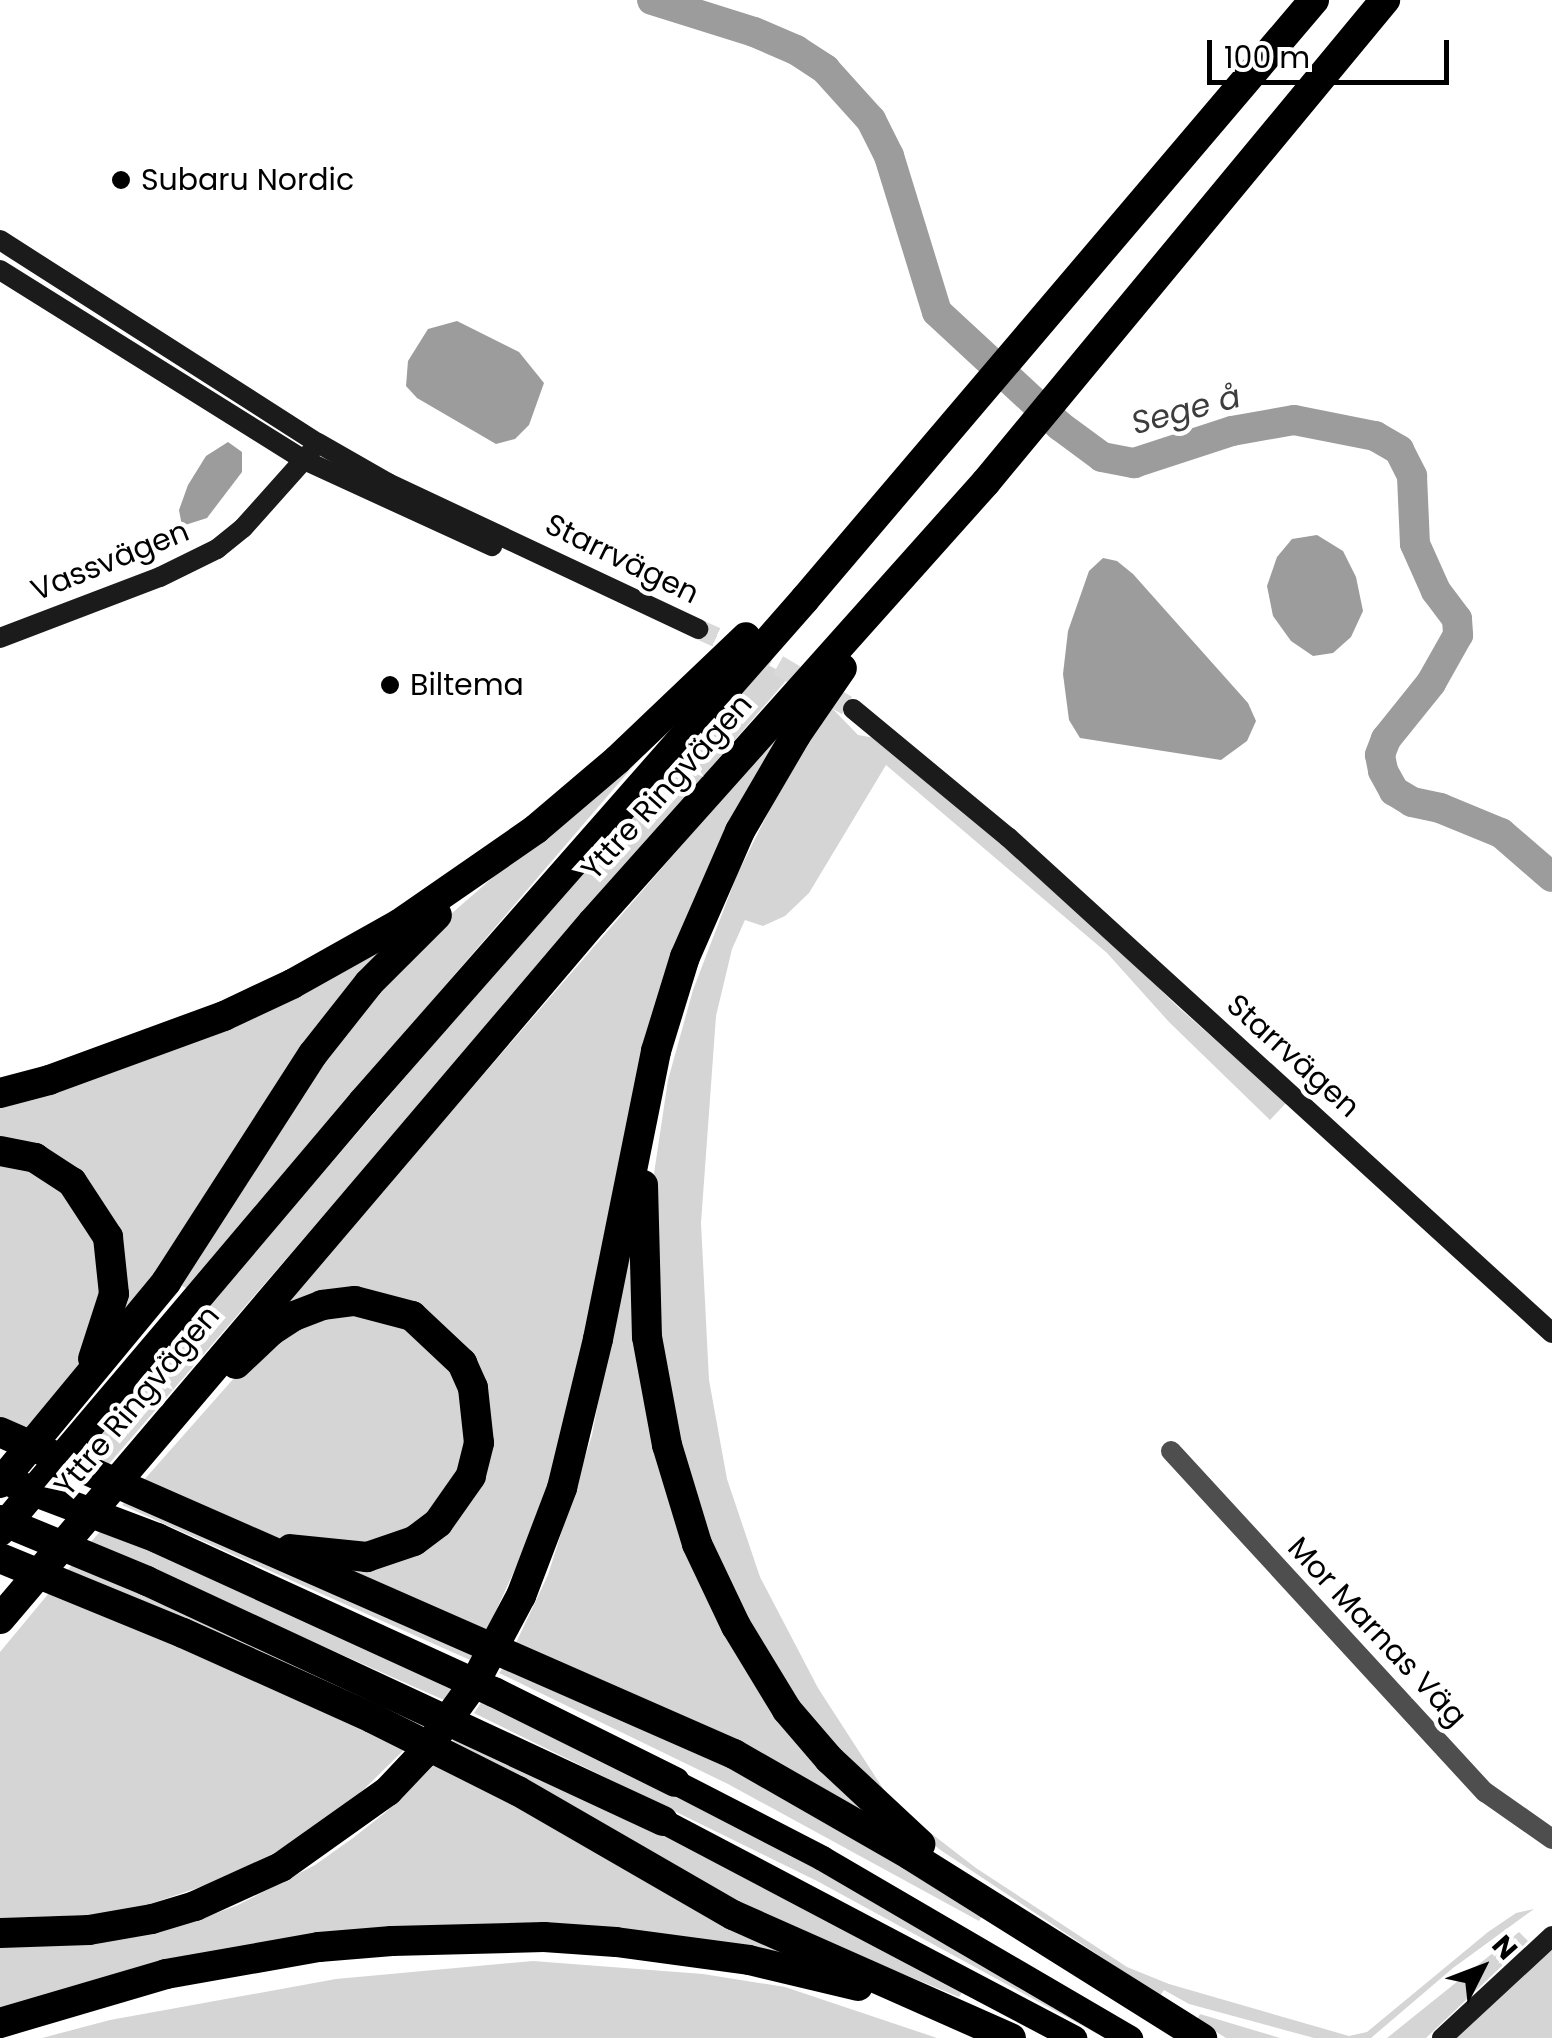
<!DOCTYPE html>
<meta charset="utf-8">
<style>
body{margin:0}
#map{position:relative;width:1552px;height:2038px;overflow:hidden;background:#fff;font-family:Poppins,sans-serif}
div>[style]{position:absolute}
.green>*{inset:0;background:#d5d5d5}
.water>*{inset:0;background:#9c9c9c}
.river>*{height:30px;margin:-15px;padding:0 15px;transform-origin:15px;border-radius:15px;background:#9c9c9c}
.secondary-tunnel>*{height:20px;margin-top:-10px;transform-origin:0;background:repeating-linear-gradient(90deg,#d9d9d9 0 20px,transparent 0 30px)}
.street>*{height:20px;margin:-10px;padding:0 10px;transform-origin:10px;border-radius:10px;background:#4e4e4e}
.secondary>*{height:20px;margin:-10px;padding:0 10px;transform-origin:10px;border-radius:10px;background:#1b1b1b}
.primary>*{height:25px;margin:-12.5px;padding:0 12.5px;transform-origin:12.5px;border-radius:12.5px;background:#000}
.highway>*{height:30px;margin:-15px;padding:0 15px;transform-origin:15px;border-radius:15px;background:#000}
.dots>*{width:28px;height:28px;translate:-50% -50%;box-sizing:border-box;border:5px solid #fff;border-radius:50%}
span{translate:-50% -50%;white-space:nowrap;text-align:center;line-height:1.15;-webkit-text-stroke:9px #fff;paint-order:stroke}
.poi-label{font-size:30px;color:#000}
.left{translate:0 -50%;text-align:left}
.street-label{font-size:30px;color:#000}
.water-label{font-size:32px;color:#3d3d3d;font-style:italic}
.north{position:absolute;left:1432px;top:1918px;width:100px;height:100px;-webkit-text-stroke:8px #fff;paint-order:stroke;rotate:48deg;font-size:28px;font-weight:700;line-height:40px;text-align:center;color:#000}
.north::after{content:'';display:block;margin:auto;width:35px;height:45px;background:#000;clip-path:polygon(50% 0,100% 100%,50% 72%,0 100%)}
.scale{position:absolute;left:1207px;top:40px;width:242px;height:45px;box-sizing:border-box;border:5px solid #000;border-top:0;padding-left:12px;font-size:30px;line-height:35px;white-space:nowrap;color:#000;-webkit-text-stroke:8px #fff;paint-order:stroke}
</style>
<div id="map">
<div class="green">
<div style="clip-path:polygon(762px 662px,790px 676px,108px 1465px,82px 1453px)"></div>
<div style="clip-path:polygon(829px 705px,858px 735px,887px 740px,1049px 881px,1177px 1006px,1286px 1103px,1270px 1120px,1169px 1022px,1107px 953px,886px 765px,809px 893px,785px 916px,763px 926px,745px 920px,732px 949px,716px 1016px,701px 1223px,709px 1380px,727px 1479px,760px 1577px,818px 1688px,884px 1790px,906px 1814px,976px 1868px,1127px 1967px,1169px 1984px,1349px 2036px,1367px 2032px,1488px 1932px,1516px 1913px,1534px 1909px,1453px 1968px,1371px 2038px,1314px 2038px,1189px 2004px,1164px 1990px,1160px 1996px,939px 1849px,857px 1775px,769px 1664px,693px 1502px,659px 1342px,652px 1187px,668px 1080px,693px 990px,737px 875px,805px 739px)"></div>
<div style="clip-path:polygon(791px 719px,765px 766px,621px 1192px,542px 1510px,484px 1637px,321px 1566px,387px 1560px,486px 1443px,432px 1320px,277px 1313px)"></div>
<div style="clip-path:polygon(671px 722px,186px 1288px,175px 1282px,318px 1060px,427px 935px)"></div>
<div style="clip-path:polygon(410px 927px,109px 1344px,115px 1232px,0 1142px,0 1102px)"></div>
<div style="clip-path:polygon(0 1160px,46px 1173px,88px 1217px,105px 1279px,83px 1360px,29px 1429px,0 1417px)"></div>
<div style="clip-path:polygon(632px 1222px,695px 1557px,897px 1838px,514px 1647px,548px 1575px,592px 1435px)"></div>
<div style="clip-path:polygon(338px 1312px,415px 1329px,454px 1369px,469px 1414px,464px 1467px,428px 1520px,362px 1548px,282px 1539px,143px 1481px,258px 1351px,287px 1329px)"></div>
<div style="clip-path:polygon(128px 1499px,476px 1650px,470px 1660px,122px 1505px)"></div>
<div style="clip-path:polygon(103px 1528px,455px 1685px,444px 1700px,90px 1543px)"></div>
<div style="clip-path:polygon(72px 1565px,138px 1593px,427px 1723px,420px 1731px,65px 1573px)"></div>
<div style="clip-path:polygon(49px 1593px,148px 1634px,410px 1744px,358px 1795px,292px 1844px,221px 1880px,138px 1908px,90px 1915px,0 1918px,0 1652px)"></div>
<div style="clip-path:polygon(506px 1664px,665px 1730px,984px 1913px,979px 1921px,728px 1784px,499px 1673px)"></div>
<div style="clip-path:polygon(484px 1698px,701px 1802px,1124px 2038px,1105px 2038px,817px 1881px,474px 1713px)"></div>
<div style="clip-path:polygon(456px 1737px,659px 1832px,965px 1988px,959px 1997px,726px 1901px,450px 1743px)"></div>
<div style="clip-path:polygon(439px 1758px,848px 1970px,473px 1925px,0 2011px,0 1946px,81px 1945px,203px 1918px,238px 1905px,315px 1865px,353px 1838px,386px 1812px)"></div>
<div style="clip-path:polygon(1519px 1932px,1528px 1941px,1426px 2038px,1387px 2038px)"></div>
<div style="clip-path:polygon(1552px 1946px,1552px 2038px,1453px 2038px)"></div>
<div style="clip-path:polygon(533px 1961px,703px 1974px,785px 1987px,937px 2038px,42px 2038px,110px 2020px,336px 1979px)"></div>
<div style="clip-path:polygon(1200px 2014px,1280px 2038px,1226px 2038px,1197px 2020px)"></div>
</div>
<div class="water">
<div style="clip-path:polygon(457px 321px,519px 352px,544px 383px,529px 425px,515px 439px,496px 444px,417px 398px,406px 386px,408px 361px,428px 329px)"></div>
<div style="clip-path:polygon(228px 442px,242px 452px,242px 472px,207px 518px,182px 526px,179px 510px,188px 485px,206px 456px)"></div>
<div style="clip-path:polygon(1317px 535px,1343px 551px,1356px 577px,1363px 611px,1351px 637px,1333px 653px,1313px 656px,1291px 641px,1273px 616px,1267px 586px,1277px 557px,1292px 539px)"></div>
<div style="clip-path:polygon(1103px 558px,1117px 561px,1133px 574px,1248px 703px,1256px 721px,1247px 741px,1221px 760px,1080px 738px,1069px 720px,1063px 674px,1068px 631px,1089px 571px)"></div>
</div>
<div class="river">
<div style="left:652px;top:0;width:107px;rotate:17.4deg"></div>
<div style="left:754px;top:32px;width:46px;rotate:23.2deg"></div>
<div style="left:796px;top:50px;width:35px;rotate:33deg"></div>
<div style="left:825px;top:69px;width:69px;rotate:48deg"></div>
<div style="left:871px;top:120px;width:40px;rotate:63.4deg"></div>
<div style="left:889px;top:156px;width:163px;rotate:72.9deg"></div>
<div style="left:937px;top:312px;width:168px;rotate:42.8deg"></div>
<div style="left:1060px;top:426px;width:52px;rotate:36.4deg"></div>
<div style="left:1102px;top:457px;width:33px;rotate:11deg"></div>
<div style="left:1134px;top:463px;width:103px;rotate:-18.1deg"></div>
<div style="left:1232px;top:431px;width:63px;rotate:-10.1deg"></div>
<div style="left:1294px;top:420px;width:83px;rotate:11.2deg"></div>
<div style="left:1375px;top:436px;width:28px;rotate:30deg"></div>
<div style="left:1399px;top:450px;width:29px;rotate:63deg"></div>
<div style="left:1412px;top:476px;width:68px;rotate:87.5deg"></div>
<div style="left:1415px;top:544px;width:51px;rotate:65.9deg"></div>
<div style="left:1436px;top:591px;width:35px;rotate:53deg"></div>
<div style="left:1457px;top:619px;width:16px;rotate:86deg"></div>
<div style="left:1458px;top:635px;width:55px;rotate:119.4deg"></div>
<div style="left:1431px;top:683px;width:72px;rotate:128.8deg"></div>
<div style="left:1386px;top:739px;width:17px;rotate:111deg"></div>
<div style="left:1380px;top:755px;width:16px;rotate:79deg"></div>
<div style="left:1383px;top:771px;width:23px;rotate:61deg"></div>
<div style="left:1394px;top:791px;width:21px;rotate:31deg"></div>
<div style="left:1412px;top:802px;width:29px;rotate:12deg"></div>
<div style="left:1440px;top:808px;width:66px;rotate:22.3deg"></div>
<div style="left:1501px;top:833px;width:67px;rotate:40.8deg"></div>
</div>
<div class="secondary-tunnel">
<div style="left:698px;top:629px;width:88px;rotate:24.2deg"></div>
<div style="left:778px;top:665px;width:87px;rotate:30.4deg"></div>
</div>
<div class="street">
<div style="left:1171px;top:1451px;width:464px;rotate:47.4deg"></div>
<div style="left:1485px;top:1792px;width:82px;rotate:35deg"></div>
</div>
<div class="secondary">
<div style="left:0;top:240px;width:377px;rotate:32.6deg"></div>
<div style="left:318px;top:443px;width:81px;rotate:29.7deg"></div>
<div style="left:388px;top:483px;width:343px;rotate:25.2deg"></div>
<div style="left:0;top:270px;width:358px;rotate:32deg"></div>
<div style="left:304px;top:460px;width:207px;rotate:24.6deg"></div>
<div style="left:0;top:638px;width:171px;rotate:-20.9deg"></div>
<div style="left:160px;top:577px;width:64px;rotate:-26.2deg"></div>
<div style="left:217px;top:549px;width:33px;rotate:-39deg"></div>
<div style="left:243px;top:528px;width:101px;rotate:-48.2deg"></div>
<div style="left:853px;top:709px;width:201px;rotate:39.6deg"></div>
<div style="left:1008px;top:837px;width:736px;rotate:42.36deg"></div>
<div style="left:1442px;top:2038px;width:150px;rotate:-42.8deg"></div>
</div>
<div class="primary">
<div style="left:675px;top:1782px;width:165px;rotate:27.3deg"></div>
<div style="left:822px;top:1858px;width:357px;rotate:30.3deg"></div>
<div style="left:663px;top:1821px;width:465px;rotate:27.8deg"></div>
</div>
<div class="highway">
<div style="left:0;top:1093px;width:51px;rotate:-14.9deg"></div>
<div style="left:49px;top:1080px;width:186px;rotate:-20.1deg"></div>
<div style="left:224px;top:1016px;width:75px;rotate:-25.2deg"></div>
<div style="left:292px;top:984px;width:123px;rotate:-29.3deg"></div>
<div style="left:399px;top:924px;width:167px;rotate:-34.7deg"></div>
<div style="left:536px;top:829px;width:106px;rotate:-40.4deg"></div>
<div style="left:617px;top:760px;width:178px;rotate:-43.6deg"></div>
<div style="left:0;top:1151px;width:36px;rotate:11deg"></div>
<div style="left:35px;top:1158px;width:44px;rotate:33deg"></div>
<div style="left:72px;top:1182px;width:66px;rotate:56.8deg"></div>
<div style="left:108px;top:1237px;width:57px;rotate:84deg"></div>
<div style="left:114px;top:1294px;width:68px;rotate:107.9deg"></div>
<div style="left:643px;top:1185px;width:152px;rotate:88.5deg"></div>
<div style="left:647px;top:1337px;width:110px;rotate:79.5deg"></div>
<div style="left:667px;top:1445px;width:103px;rotate:73.1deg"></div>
<div style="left:697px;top:1544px;width:91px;rotate:64.6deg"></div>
<div style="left:736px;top:1626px;width:98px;rotate:58.7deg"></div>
<div style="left:787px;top:1710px;width:65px;rotate:49.4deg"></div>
<div style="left:829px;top:1759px;width:125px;rotate:43deg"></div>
<div style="left:236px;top:1364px;width:48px;rotate:-43.3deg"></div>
<div style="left:271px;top:1331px;width:27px;rotate:-33deg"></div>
<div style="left:294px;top:1316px;width:30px;rotate:-21deg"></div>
<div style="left:322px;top:1305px;width:33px;rotate:-7deg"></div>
<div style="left:355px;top:1301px;width:59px;rotate:14.7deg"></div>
<div style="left:412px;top:1316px;width:69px;rotate:43.2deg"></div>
<div style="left:462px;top:1363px;width:27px;rotate:66deg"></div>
<div style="left:473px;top:1388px;width:55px;rotate:83.8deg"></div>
<div style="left:479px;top:1443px;width:34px;rotate:104deg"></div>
<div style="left:471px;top:1476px;width:57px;rotate:125.1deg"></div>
<div style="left:438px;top:1523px;width:30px;rotate:143deg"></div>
<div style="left:414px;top:1541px;width:50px;rotate:161.2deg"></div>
<div style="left:367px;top:1557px;width:77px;rotate:-174.1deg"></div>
<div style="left:0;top:1432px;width:802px;rotate:23.69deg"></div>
<div style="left:734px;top:1754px;width:203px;rotate:29.8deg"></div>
<div style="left:910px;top:1855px;width:345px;rotate:32.1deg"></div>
<div style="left:0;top:1483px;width:261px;rotate:-50.4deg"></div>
<div style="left:166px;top:1282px;width:271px;rotate:-57.2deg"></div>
<div style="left:313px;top:1054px;width:90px;rotate:-51.7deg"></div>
<div style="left:369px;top:983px;width:96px;rotate:-45deg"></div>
<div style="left:17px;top:1485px;width:150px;rotate:20.7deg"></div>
<div style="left:157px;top:1538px;width:371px;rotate:24.6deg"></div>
<div style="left:494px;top:1692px;width:202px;rotate:26.4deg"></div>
<div style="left:0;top:1520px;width:159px;rotate:22.5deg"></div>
<div style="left:147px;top:1581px;width:569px;rotate:24.94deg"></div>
<div style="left:0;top:1531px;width:562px;rotate:-49.76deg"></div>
<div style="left:363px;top:1102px;width:670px;rotate:-48.69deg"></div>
<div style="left:805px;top:599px;width:786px;rotate:-49.64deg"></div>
<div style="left:0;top:1558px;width:198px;rotate:22.3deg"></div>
<div style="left:183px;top:1633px;width:207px;rotate:24.2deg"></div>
<div style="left:372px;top:1718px;width:163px;rotate:26.6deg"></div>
<div style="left:518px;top:1791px;width:248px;rotate:30deg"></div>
<div style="left:733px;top:1915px;width:304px;rotate:23.9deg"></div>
<div style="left:0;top:1619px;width:915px;rotate:-49.61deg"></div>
<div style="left:593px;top:922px;width:590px;rotate:-48.23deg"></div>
<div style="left:986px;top:482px;width:626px;rotate:-50.38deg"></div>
<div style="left:0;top:1933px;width:89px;rotate:-1.9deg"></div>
<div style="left:89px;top:1930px;width:64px;rotate:-9.9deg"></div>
<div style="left:152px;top:1919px;width:45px;rotate:-16.8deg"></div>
<div style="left:195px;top:1906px;width:94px;rotate:-24.4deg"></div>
<div style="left:281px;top:1867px;width:131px;rotate:-35.4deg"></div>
<div style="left:388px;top:1791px;width:50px;rotate:-46.6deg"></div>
<div style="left:422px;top:1755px;width:90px;rotate:-54deg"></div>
<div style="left:475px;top:1682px;width:98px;rotate:-61.9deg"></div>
<div style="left:521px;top:1596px;width:116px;rotate:-69.2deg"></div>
<div style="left:562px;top:1488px;width:153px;rotate:-76.4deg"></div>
<div style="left:598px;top:1339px;width:294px;rotate:-78.6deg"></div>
<div style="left:656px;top:1051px;width:98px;rotate:-72.9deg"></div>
<div style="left:685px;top:957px;width:137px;rotate:-66.4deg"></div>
<div style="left:740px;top:831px;width:111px;rotate:-59.7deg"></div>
<div style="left:796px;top:735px;width:81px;rotate:-55.5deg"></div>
<div style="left:0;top:2023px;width:173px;rotate:-16.4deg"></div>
<div style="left:166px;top:1974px;width:155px;rotate:-10deg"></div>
<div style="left:319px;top:1947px;width:73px;rotate:-4.7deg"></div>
<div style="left:392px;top:1941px;width:152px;rotate:-1.5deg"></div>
<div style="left:544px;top:1937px;width:72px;rotate:4deg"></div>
<div style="left:616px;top:1942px;width:134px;rotate:7.7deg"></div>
<div style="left:749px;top:1960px;width:112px;rotate:13.4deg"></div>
</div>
<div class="dots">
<div style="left:121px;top:180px;background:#000"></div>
<div style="left:390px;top:685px;background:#000"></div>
</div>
<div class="poi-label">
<span class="left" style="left:141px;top:180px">Subaru Nordic</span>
<span class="left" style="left:410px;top:685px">Biltema</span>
</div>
<div class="street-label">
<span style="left:622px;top:559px;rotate:26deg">Starrvägen</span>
<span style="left:110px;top:561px;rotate:-22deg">Vassvägen</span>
<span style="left:667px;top:787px;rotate:-48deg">Yttre Ringvägen</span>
<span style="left:1293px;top:1056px;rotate:42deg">Starrvägen</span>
<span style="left:137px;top:1401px;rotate:-50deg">Yttre Ringvägen</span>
<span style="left:1377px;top:1632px;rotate:47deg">Mor Marnas Väg</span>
</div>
<div class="water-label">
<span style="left:1186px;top:410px;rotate:-15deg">Sege å</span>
</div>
<div class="north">N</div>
<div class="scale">100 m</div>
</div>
